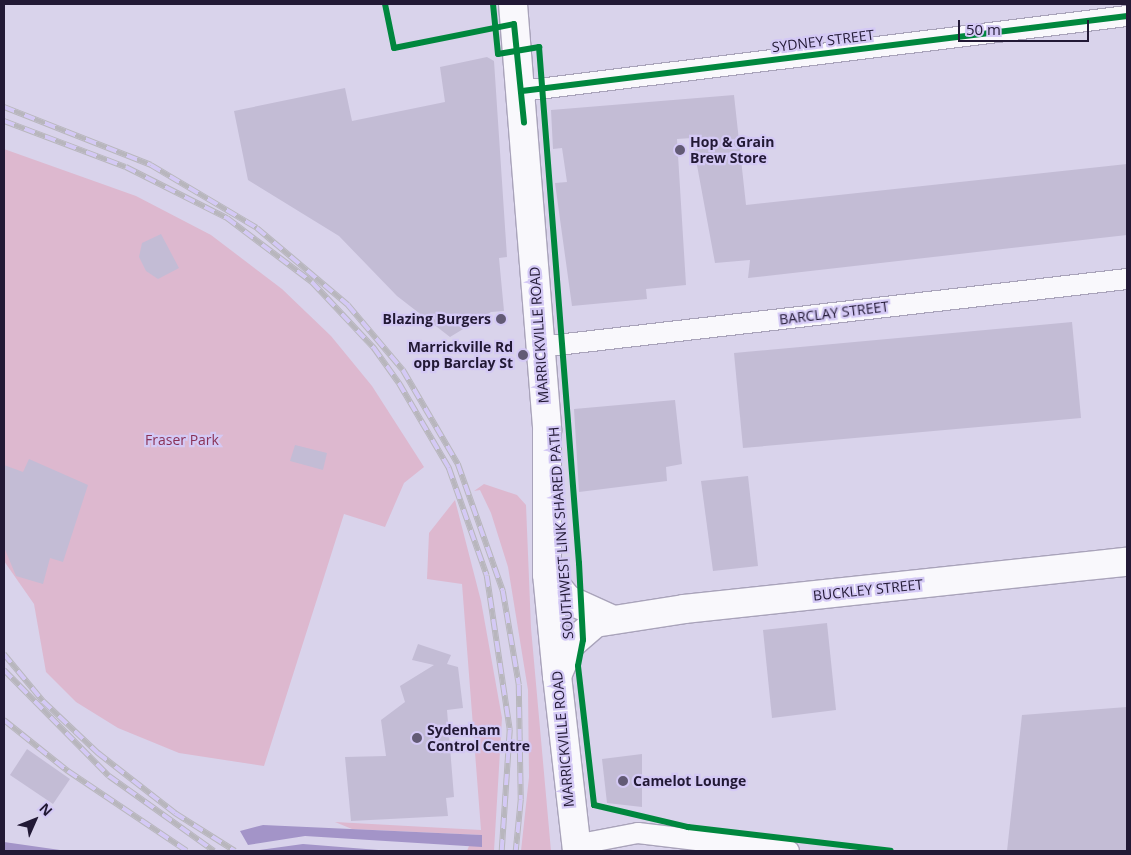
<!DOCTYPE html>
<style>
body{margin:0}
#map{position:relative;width:1131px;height:855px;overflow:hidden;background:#d9d3eb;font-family:"Open Sans",sans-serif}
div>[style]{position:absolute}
.green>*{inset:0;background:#ddb8cf}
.water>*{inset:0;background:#a394c8}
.building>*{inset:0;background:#c3bcd5}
.roads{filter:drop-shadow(1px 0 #a9a3ba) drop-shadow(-1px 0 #a9a3ba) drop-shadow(0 1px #a9a3ba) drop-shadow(0 -1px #a9a3ba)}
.street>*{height:20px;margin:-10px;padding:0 10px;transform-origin:10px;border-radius:10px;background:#f9f8fc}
.secondary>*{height:28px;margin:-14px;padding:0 14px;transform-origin:14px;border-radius:14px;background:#f9f8fc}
.primary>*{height:28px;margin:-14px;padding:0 14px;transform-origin:14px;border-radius:14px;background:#f9f8fc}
.rail>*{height:5.5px;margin-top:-2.75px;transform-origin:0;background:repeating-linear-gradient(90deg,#d4c9f5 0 11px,#b8b6bd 0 22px);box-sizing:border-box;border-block:1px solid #b8b6bd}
.cycleway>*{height:6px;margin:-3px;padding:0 3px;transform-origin:3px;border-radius:3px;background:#00873e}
.dots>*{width:14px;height:14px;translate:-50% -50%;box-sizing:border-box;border:2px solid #d4c9f5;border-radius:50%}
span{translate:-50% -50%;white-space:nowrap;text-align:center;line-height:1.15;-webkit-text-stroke:4.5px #d4c9f5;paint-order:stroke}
.street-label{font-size:14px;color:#221935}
.poi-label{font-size:14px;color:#221935;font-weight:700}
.left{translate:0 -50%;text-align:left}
.right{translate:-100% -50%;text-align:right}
.park-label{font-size:14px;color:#893156}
.frame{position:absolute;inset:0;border:5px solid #221935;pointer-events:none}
.north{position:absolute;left:10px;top:795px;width:50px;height:50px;-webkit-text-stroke:4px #d4c9f5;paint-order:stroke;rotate:46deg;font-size:14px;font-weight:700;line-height:20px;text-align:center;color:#221935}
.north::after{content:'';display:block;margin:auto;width:18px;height:22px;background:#221935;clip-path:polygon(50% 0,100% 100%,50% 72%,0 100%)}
.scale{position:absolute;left:958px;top:20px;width:131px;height:22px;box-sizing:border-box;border:2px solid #221935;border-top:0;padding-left:6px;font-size:15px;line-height:18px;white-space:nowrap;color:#221935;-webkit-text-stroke:4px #d4c9f5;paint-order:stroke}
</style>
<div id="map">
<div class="green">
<div style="clip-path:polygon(4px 149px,136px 196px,211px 235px,282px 289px,331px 336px,372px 386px,424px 467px,404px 483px,385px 527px,344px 514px,264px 766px,179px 753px,118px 728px,76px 702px,46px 672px,34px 604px,4px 561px)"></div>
<div style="clip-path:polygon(484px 484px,517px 495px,526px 505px,531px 628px,551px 851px,521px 851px,529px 777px,528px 690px,508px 567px,491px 513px,480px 490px,474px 491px)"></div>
<div style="clip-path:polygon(455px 500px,481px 601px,502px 718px,494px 851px,467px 851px,469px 846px,482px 846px,482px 835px,352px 829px,335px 822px,481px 830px,462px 584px,427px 579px,429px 533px)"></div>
</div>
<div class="water">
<div style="clip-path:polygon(263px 825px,482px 835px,482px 847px,305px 836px,248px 845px,240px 831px)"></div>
<div style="clip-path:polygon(4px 842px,67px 851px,4px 851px)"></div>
<div style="clip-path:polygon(303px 844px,391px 851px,253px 851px)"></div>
</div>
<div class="building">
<div style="clip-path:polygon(487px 57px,494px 61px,507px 257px,499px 258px,504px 311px,491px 312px,450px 337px,397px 296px,339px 236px,248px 180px,234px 111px,345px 88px,352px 121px,445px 102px,440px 67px)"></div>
<div style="clip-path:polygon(734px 95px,746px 205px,1127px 164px,1127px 235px,748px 278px,750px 260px,715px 263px,692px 138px,677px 139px,686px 285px,646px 289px,647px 299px,572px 306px,555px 183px,567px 182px,562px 148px,553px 149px,551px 110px)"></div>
<div style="clip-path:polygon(161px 234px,179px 268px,158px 279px,146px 271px,139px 257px,142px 243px)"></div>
<div style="clip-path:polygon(1072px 322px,1081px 418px,743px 448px,734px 353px)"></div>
<div style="clip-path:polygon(675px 400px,682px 464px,666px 467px,667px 481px,579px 492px,574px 409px)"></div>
<div style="clip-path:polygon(295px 445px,327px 453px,323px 470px,290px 461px)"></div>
<div style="clip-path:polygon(29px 459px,88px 485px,63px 562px,50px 558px,43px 584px,16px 576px,4px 547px,4px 465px,23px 472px)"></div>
<div style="clip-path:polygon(748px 476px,758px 566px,713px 571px,701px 481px)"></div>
<div style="clip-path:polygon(827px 623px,836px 710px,772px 718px,763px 630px)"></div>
<div style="clip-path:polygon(418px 644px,451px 655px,447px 664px,458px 667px,463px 708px,447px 710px,454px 797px,446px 798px,448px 816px,351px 821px,345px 757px,386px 756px,381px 720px,405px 702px,400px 686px,434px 665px,412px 660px)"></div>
<div style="clip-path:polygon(1127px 707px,1127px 851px,1007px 851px,1022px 715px)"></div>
<div style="clip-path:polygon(27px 749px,70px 779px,53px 804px,10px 775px)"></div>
<div style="clip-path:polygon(642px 754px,642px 807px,607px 803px,602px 759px)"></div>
</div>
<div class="roads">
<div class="street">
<div style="left:522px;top:91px;width:610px;rotate:-7.07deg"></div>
<div style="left:540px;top:347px;width:591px;rotate:-6.61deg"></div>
<div style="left:575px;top:845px;width:64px;rotate:-10.8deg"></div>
<div style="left:638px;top:833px;width:152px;rotate:6.8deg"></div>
</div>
<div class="secondary">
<div style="left:513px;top:4px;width:428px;rotate:85.4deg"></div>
<div style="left:547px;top:431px;width:143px;rotate:90deg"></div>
<div style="left:547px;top:574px;width:102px;rotate:84.4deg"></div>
<div style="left:547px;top:574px;width:32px;rotate:51deg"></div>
<div style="left:567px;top:599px;width:46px;rotate:24.3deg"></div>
</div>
<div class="primary">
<div style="left:577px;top:851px;width:176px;rotate:-96.5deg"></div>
<div style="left:557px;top:676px;width:34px;rotate:-67deg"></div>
<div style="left:570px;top:645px;width:33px;rotate:-41deg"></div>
<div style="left:595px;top:623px;width:90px;rotate:-8.9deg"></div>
<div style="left:684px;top:609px;width:445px;rotate:-6.1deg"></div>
</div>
</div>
<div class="rail">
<div style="left:4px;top:107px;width:158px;rotate:21.5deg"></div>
<div style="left:151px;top:165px;width:123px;rotate:30.7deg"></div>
<div style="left:257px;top:228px;width:119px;rotate:40.2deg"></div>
<div style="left:348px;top:305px;width:85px;rotate:49.8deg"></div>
<div style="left:403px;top:370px;width:109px;rotate:59.7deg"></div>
<div style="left:458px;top:464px;width:135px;rotate:70.5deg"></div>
<div style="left:503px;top:591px;width:95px;rotate:80.3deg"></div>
<div style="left:519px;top:685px;width:115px;rotate:89deg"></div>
<div style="left:521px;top:800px;width:51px;rotate:95.6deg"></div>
<div style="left:4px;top:121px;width:130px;rotate:20.7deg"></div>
<div style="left:126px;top:167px;width:113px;rotate:26.8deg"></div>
<div style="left:227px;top:218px;width:106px;rotate:37deg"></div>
<div style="left:312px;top:282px;width:91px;rotate:46.8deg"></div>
<div style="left:374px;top:348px;width:43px;rotate:54.5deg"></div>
<div style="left:399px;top:383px;width:99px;rotate:59.5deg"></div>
<div style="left:449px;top:468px;width:114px;rotate:70.6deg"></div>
<div style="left:487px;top:576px;width:156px;rotate:81.5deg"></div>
<div style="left:510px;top:730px;width:121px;rotate:93.8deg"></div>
<div style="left:4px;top:654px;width:61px;rotate:50.3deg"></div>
<div style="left:43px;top:701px;width:76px;rotate:43.4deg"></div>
<div style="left:98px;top:753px;width:98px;rotate:37.9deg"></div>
<div style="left:175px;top:813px;width:71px;rotate:32.3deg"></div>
<div style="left:4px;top:670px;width:149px;rotate:45.3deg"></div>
<div style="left:109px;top:776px;width:129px;rotate:35.5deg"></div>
<div style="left:4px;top:720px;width:82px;rotate:38.6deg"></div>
<div style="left:68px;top:771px;width:143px;rotate:33.9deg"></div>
</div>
<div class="cycleway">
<div style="left:385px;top:4px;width:45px;rotate:78.4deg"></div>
<div style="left:394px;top:48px;width:122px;rotate:-11.3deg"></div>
<div style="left:514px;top:24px;width:99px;rotate:84.2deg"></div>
<div style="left:493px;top:4px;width:50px;rotate:84.3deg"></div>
<div style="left:498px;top:54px;width:42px;rotate:-9.7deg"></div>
<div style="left:539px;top:47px;width:518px;rotate:85.57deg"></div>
<div style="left:579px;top:563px;width:77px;rotate:87deg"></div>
<div style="left:583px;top:640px;width:26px;rotate:101deg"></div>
<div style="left:578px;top:666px;width:140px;rotate:83.4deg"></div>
<div style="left:594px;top:805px;width:97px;rotate:13.2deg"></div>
<div style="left:688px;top:827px;width:204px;rotate:6.7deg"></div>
<div style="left:522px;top:91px;width:610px;rotate:-7.07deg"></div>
</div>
<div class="dots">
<div style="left:680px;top:150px;background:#625a75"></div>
<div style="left:501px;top:319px;background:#625a75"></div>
<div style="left:523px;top:355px;background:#625a75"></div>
<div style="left:417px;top:738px;background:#625a75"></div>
<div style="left:623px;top:781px;background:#625a75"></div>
</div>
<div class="street-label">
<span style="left:823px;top:41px;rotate:-7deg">SYDNEY STREET</span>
<span style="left:834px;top:313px;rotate:-7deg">BARCLAY STREET</span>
<span style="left:539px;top:335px;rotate:-94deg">MARRICKVILLE ROAD</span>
<span style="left:561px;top:533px;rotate:-94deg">SOUTHWEST LINK SHARED PATH</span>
<span style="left:868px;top:590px;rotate:-6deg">BUCKLEY STREET</span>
<span style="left:563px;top:739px;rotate:-95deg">MARRICKVILLE ROAD</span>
</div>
<div class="poi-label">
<span class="left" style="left:690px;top:150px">Hop &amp; Grain<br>Brew Store</span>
<span class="right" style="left:491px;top:319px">Blazing Burgers</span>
<span class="right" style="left:513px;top:355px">Marrickville Rd<br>opp Barclay St</span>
<span class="left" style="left:427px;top:738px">Sydenham<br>Control Centre</span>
<span class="left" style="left:633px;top:781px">Camelot Lounge</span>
</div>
<div class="park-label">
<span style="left:182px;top:440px">Fraser Park</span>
</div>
<div class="frame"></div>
<div class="north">N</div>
<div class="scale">50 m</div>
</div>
